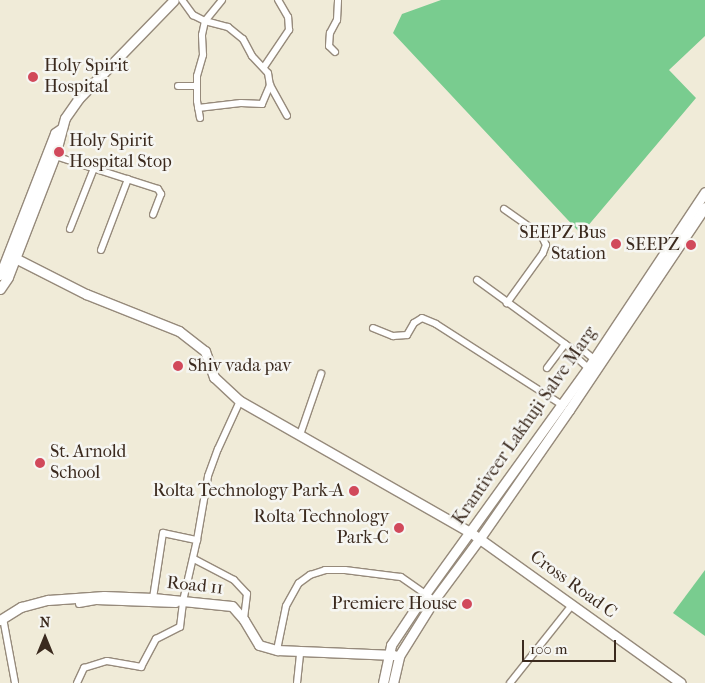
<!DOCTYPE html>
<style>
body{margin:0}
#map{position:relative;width:705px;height:683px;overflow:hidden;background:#f0ebd8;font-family:"IM FELL French Canon",serif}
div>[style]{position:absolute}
.green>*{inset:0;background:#79cc8f}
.roads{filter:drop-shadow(1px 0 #968a7b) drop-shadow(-1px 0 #968a7b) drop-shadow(0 1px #968a7b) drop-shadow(0 -1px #968a7b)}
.street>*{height:6px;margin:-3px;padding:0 3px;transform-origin:3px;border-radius:3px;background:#fff}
.secondary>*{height:9px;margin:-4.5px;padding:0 4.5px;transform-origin:4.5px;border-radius:4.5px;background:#fff}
.dots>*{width:14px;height:14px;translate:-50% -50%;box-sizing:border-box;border:2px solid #f6f6f2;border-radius:50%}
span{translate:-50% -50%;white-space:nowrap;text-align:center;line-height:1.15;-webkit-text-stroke:5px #f6f6f2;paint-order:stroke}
.poi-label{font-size:18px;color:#3b2a1e}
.left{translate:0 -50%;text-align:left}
.right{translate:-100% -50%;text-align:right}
.street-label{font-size:18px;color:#3b2a1e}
.north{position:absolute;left:20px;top:613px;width:50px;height:50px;-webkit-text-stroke:4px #f6f6f2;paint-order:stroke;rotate:0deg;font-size:14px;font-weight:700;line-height:20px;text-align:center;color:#3b2a1e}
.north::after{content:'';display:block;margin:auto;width:18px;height:22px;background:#3b2a1e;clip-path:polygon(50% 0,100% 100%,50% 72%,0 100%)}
.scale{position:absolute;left:522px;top:640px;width:94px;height:22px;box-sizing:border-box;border:2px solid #3b2a1e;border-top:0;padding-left:6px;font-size:15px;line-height:18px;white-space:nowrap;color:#3b2a1e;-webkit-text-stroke:4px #f6f6f2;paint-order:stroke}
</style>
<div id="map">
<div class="green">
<div style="clip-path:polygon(441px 0,705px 0,705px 36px,669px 70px,696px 98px,581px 234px,393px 33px,402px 14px)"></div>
<div style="clip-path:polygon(705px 570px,705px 636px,673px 613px)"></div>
</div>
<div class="roads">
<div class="street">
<div style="left:182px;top:0;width:19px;rotate:54deg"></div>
<div style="left:193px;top:15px;width:13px;rotate:27deg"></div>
<div style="left:205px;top:21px;width:24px;rotate:15deg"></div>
<div style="left:228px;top:27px;width:19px;rotate:39deg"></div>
<div style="left:243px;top:39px;width:19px;rotate:62deg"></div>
<div style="left:252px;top:56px;width:23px;rotate:47deg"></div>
<div style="left:268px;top:73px;width:12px;rotate:81deg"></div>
<div style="left:270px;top:85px;width:35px;rotate:61deg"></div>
<div style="left:335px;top:52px;width:8px;rotate:-135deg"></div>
<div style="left:329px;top:46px;width:13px;rotate:-86deg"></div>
<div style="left:330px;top:33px;width:15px;rotate:-62deg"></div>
<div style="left:337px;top:20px;width:20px;rotate:-87deg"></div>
<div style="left:264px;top:67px;width:45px;rotate:-56deg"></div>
<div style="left:289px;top:30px;width:13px;rotate:-94deg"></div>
<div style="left:288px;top:17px;width:20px;rotate:-120deg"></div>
<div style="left:178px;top:86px;width:19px"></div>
<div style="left:198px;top:108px;width:43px;rotate:-6.6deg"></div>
<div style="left:241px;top:103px;width:21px;rotate:3deg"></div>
<div style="left:262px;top:104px;width:21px;rotate:-67deg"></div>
<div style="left:200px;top:118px;width:17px;rotate:-100deg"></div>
<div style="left:197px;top:101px;width:25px;rotate:-90deg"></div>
<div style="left:197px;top:76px;width:22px;rotate:-74deg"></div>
<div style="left:203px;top:55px;width:20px;rotate:-93deg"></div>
<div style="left:202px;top:35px;width:14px;rotate:-78deg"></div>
<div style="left:205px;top:21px;width:27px;rotate:-51deg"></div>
<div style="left:52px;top:155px;width:111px;rotate:17.8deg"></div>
<div style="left:158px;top:189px;width:6px;rotate:59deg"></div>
<div style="left:161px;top:194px;width:22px;rotate:111deg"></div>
<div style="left:504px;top:209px;width:45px;rotate:35.1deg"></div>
<div style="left:541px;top:235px;width:11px;rotate:63deg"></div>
<div style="left:546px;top:245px;width:9px;rotate:111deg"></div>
<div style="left:543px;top:253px;width:62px;rotate:125.8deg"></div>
<div style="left:70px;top:229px;width:66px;rotate:-68.5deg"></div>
<div style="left:101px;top:250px;width:76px;rotate:-69.2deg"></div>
<div style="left:477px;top:280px;width:122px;rotate:36deg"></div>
<div style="left:576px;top:352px;width:6px;rotate:81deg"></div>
<div style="left:577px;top:358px;width:15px;rotate:42deg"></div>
<div style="left:373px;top:328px;width:22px;rotate:22deg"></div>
<div style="left:393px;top:336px;width:14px;rotate:-4deg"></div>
<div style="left:407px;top:335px;width:14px;rotate:-60deg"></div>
<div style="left:414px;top:323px;width:9px;rotate:-32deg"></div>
<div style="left:422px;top:318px;width:15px;rotate:23deg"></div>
<div style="left:436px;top:324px;width:150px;rotate:32.7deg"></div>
<div style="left:576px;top:352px;width:8px;rotate:-7deg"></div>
<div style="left:584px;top:351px;width:13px;rotate:39deg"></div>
<div style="left:547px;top:368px;width:30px;rotate:-53deg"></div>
<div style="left:300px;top:435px;width:65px;rotate:-71deg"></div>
<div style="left:194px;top:559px;width:45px;rotate:27.7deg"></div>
<div style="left:234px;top:580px;width:19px;rotate:47deg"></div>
<div style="left:247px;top:594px;width:26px;rotate:97deg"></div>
<div style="left:153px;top:598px;width:66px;rotate:-81.3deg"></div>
<div style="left:163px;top:533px;width:35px;rotate:12deg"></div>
<div style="left:197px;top:540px;width:65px;rotate:-80.2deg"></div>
<div style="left:208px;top:476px;width:29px;rotate:-70deg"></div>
<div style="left:218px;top:449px;width:53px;rotate:-65.4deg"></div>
<div style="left:79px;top:604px;width:17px;rotate:-10deg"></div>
<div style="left:96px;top:601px;width:80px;rotate:2.1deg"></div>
<div style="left:3px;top:618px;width:66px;rotate:79.5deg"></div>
<div style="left:277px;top:650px;width:45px;rotate:-78.4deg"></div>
<div style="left:286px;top:606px;width:26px;rotate:-61deg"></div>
<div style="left:299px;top:583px;width:14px;rotate:-36deg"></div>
<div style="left:310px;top:575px;width:16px;rotate:-18deg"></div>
<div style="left:325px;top:570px;width:20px"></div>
<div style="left:345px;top:570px;width:56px;rotate:7.1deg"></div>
<div style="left:401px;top:577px;width:40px;rotate:34.9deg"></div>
<div style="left:77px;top:683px;width:17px;rotate:-65deg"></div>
<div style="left:84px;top:668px;width:24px;rotate:-17deg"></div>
<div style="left:107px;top:661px;width:35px;rotate:10deg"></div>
<div style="left:141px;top:667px;width:32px;rotate:-62deg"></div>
<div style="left:156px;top:639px;width:27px;rotate:-27deg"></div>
<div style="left:180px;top:627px;width:26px;rotate:-83deg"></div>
<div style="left:183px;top:601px;width:63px;rotate:-77.1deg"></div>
<div style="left:297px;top:683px;width:30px;rotate:-84deg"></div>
<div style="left:510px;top:683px;width:100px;rotate:-51.5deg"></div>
</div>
<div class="secondary">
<div style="left:15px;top:258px;width:80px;rotate:26.9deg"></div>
<div style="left:86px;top:294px;width:100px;rotate:21.7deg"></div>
<div style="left:179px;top:331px;width:33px;rotate:38deg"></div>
<div style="left:205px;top:351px;width:28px;rotate:71deg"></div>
<div style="left:214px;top:377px;width:35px;rotate:43deg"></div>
<div style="left:240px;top:401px;width:265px;rotate:29.7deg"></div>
<div style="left:470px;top:532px;width:259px;rotate:35.6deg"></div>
<div style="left:0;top:275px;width:152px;rotate:-68.8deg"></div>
<div style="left:55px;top:133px;width:7px;rotate:-34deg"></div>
<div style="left:0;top:289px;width:14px;rotate:-56deg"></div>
<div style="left:8px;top:277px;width:131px;rotate:-68.9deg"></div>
<div style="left:55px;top:155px;width:38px;rotate:-75deg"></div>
<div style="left:65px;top:118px;width:24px;rotate:-55deg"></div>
<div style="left:79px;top:98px;width:136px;rotate:-45.9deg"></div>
<div style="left:0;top:620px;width:25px;rotate:-32deg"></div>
<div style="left:21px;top:607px;width:28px;rotate:-15deg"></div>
<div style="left:48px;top:600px;width:56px;rotate:-4.1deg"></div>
<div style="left:104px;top:596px;width:49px;rotate:2.3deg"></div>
<div style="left:153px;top:598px;width:79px;rotate:5.8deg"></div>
<div style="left:232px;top:606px;width:18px;rotate:49deg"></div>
<div style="left:244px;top:620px;width:29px;rotate:59deg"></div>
<div style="left:259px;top:645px;width:19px;rotate:16deg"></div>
<div style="left:277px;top:650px;width:117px;rotate:2.4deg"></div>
<div style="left:383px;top:683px;width:39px;rotate:-78deg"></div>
<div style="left:391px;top:645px;width:61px;rotate:-56.3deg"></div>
<div style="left:425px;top:594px;width:279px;rotate:-54.2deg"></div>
<div style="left:588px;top:368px;width:211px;rotate:-56.4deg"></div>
<div style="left:393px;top:683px;width:28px;rotate:-77deg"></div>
<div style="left:399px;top:656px;width:66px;rotate:-58deg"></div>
<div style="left:434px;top:600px;width:77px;rotate:-53.4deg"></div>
<div style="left:480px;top:538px;width:156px;rotate:-55.2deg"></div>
<div style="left:569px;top:410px;width:244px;rotate:-56.2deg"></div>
</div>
</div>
<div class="dots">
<div style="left:33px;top:77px;background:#d1495b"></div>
<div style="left:59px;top:152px;background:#d1495b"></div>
<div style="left:616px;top:244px;background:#d1495b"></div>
<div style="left:691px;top:245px;background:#d1495b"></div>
<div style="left:178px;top:366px;background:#d1495b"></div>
<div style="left:40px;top:463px;background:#d1495b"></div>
<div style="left:354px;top:491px;background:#d1495b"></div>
<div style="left:399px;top:528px;background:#d1495b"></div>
<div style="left:467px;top:604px;background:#d1495b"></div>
</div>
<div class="poi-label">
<span class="left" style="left:44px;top:77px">Holy Spirit<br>Hospital</span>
<span class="left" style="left:69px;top:152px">Holy Spirit<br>Hospital Stop</span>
<span class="right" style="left:606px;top:244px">SEEPZ Bus<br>Station</span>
<span class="right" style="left:680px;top:245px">SEEPZ</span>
<span class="left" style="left:188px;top:366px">Shiv vada pav</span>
<span class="left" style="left:50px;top:463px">St. Arnold<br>School</span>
<span class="right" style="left:344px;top:491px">Rolta Technology Park-A</span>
<span class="right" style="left:389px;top:528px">Rolta Technology<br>Park-C</span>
<span class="right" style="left:457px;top:604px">Premiere House</span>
</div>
<div class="street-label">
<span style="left:525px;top:426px;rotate:-55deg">Krantiveer Lakhuji Salve Marg</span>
<span style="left:573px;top:585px;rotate:36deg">Cross Road C</span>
<span style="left:195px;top:586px;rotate:6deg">Road 11</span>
</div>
<div class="north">N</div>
<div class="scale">100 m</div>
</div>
